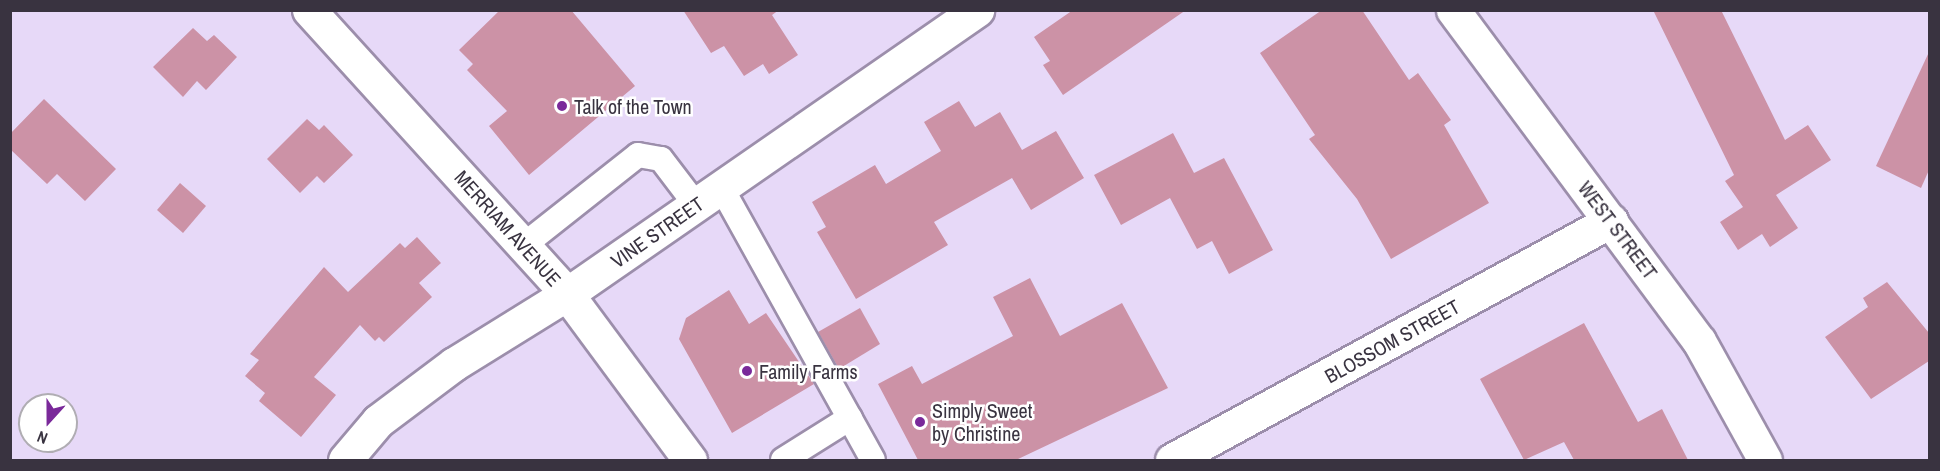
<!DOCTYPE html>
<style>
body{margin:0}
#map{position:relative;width:1940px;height:471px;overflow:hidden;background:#e7d9f8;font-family:"Archivo Narrow",sans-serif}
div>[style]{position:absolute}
.building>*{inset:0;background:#cc92a6}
.roads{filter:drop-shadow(2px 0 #9c8eab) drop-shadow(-2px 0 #9c8eab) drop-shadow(0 2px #9c8eab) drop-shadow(0 -2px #9c8eab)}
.service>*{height:24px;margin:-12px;padding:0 12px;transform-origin:12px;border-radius:12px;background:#fff}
.minor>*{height:33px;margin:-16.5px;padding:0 16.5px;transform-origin:16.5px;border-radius:16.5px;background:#fff}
.tertiary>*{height:33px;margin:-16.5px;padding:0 16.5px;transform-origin:16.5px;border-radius:16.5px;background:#fff}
.secondary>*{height:33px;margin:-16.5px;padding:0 16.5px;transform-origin:16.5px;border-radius:16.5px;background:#fff}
.dots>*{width:16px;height:16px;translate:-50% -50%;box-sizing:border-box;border:3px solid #fff;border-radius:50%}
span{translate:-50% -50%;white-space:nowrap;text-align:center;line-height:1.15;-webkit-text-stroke:5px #fff;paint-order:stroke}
.poi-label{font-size:20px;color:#393340}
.left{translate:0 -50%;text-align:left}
.street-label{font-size:20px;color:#393340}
.frame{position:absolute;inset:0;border:12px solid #393340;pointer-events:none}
.north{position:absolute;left:18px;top:393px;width:60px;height:60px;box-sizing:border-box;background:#fff;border:2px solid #b0adb3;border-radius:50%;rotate:201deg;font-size:16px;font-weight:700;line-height:24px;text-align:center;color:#393340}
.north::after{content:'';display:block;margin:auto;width:21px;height:27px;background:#7a299a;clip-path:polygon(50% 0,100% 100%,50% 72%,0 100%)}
</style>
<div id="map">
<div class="building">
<div style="clip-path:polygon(500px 10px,571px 10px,635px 86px,529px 175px,489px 126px,507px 111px,467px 70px,473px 64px,459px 50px)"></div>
<div style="clip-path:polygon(683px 10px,779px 10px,772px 15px,798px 55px,769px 74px,763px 64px,744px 76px,724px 46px,711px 53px)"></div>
<div style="clip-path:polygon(1073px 10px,1186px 10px,1063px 95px,1043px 65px,1050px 61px,1034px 37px)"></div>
<div style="clip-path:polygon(1322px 10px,1362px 10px,1409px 80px,1418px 73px,1451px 120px,1444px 125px,1489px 203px,1391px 259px,1357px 199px,1309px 139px,1315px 135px,1260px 53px)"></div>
<div style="clip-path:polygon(1653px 10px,1721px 10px,1785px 140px,1808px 125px,1831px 160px,1776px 195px,1798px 228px,1770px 247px,1762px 234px,1738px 250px,1720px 222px,1743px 207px,1725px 181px,1734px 175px)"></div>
<div style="clip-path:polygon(193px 28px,207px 41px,214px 35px,237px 57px,206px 90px,197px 81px,183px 97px,153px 67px)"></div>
<div style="clip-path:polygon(1929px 52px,1929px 170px,1921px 188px,1876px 166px)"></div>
<div style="clip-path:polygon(44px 99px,116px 169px,85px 201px,57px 174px,47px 184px,10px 149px,10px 134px)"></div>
<div style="clip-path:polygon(959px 101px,975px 127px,1000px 112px,1022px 150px,1056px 131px,1084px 178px,1031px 210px,1012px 178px,934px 222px,948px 245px,856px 299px,817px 232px,826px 227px,812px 202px,875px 165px,886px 184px,941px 151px,924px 122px)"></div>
<div style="clip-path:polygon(307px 119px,319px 130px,324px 125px,353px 155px,324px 183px,317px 176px,300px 193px,267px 159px)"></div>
<div style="clip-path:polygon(1173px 133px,1194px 173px,1224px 158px,1273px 250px,1229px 274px,1212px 241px,1197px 249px,1170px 198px,1121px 225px,1094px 175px)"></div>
<div style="clip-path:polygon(180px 183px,206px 206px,183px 233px,157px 210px)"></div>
<div style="clip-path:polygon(417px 237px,441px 263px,419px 283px,432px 297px,384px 342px,379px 337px,375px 341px,360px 325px,314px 377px,336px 395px,301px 437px,259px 401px,265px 393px,245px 376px,259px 360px,250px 354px,324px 267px,348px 292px,400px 243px,405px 248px)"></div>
<div style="clip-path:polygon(1030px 278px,1060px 336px,1122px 303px,1168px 388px,1016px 460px,918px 460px,878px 384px,912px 366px,922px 384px,1013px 336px,993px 297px)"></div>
<div style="clip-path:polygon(1887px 282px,1929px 333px,1929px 361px,1871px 399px,1825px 337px,1868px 307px,1863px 298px)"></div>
<div style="clip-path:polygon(729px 290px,749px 324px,766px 313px,814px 384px,732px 433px,679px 339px,686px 318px)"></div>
<div style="clip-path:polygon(860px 308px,880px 344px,839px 369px,818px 332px)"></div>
<div style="clip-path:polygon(1584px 323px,1638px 422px,1662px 409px,1688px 460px,1574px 460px,1564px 442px,1524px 460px,1480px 379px)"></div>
</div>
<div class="roads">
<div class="service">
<div style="left:721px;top:187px;width:312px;rotate:60.9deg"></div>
<div style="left:524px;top:245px;width:145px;rotate:-38.3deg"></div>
<div style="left:638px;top:155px;width:23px;rotate:10deg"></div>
<div style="left:661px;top:159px;width:58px;rotate:52.7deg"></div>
<div style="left:783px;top:460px;width:79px;rotate:-32.1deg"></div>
</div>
<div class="minor">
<div style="left:345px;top:460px;width:51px;rotate:-49.8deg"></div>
<div style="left:378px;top:421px;width:95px;rotate:-36.9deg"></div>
<div style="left:454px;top:364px;width:133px;rotate:-31.8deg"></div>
<div style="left:567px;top:294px;width:499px;rotate:-34.7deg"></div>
</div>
<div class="tertiary">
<div style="left:309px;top:10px;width:384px;rotate:47.7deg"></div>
<div style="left:567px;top:294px;width:207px;rotate:53.5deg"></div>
<div style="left:1172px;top:460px;width:500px;rotate:-28.6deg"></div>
</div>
<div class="secondary">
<div style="left:1453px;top:10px;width:412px;rotate:53.4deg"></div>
<div style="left:1699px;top:341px;width:136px;rotate:61deg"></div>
</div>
</div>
<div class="dots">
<div style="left:562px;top:106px;background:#7a299a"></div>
<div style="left:747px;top:371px;background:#7a299a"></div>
<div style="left:920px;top:422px;background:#7a299a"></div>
</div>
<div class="poi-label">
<span class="left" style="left:574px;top:106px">Talk of the Town</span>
<span class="left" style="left:759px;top:371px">Family Farms</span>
<span class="left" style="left:932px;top:422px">Simply Sweet<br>by Christine</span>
</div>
<div class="street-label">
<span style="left:508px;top:228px;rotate:48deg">MERRIAM AVENUE</span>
<span style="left:1618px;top:230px;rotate:53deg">WEST STREET</span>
<span style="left:657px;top:232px;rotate:-35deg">VINE STREET</span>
<span style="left:1392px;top:341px;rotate:-29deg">BLOSSOM STREET</span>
</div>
<div class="frame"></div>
<div class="north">N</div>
</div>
